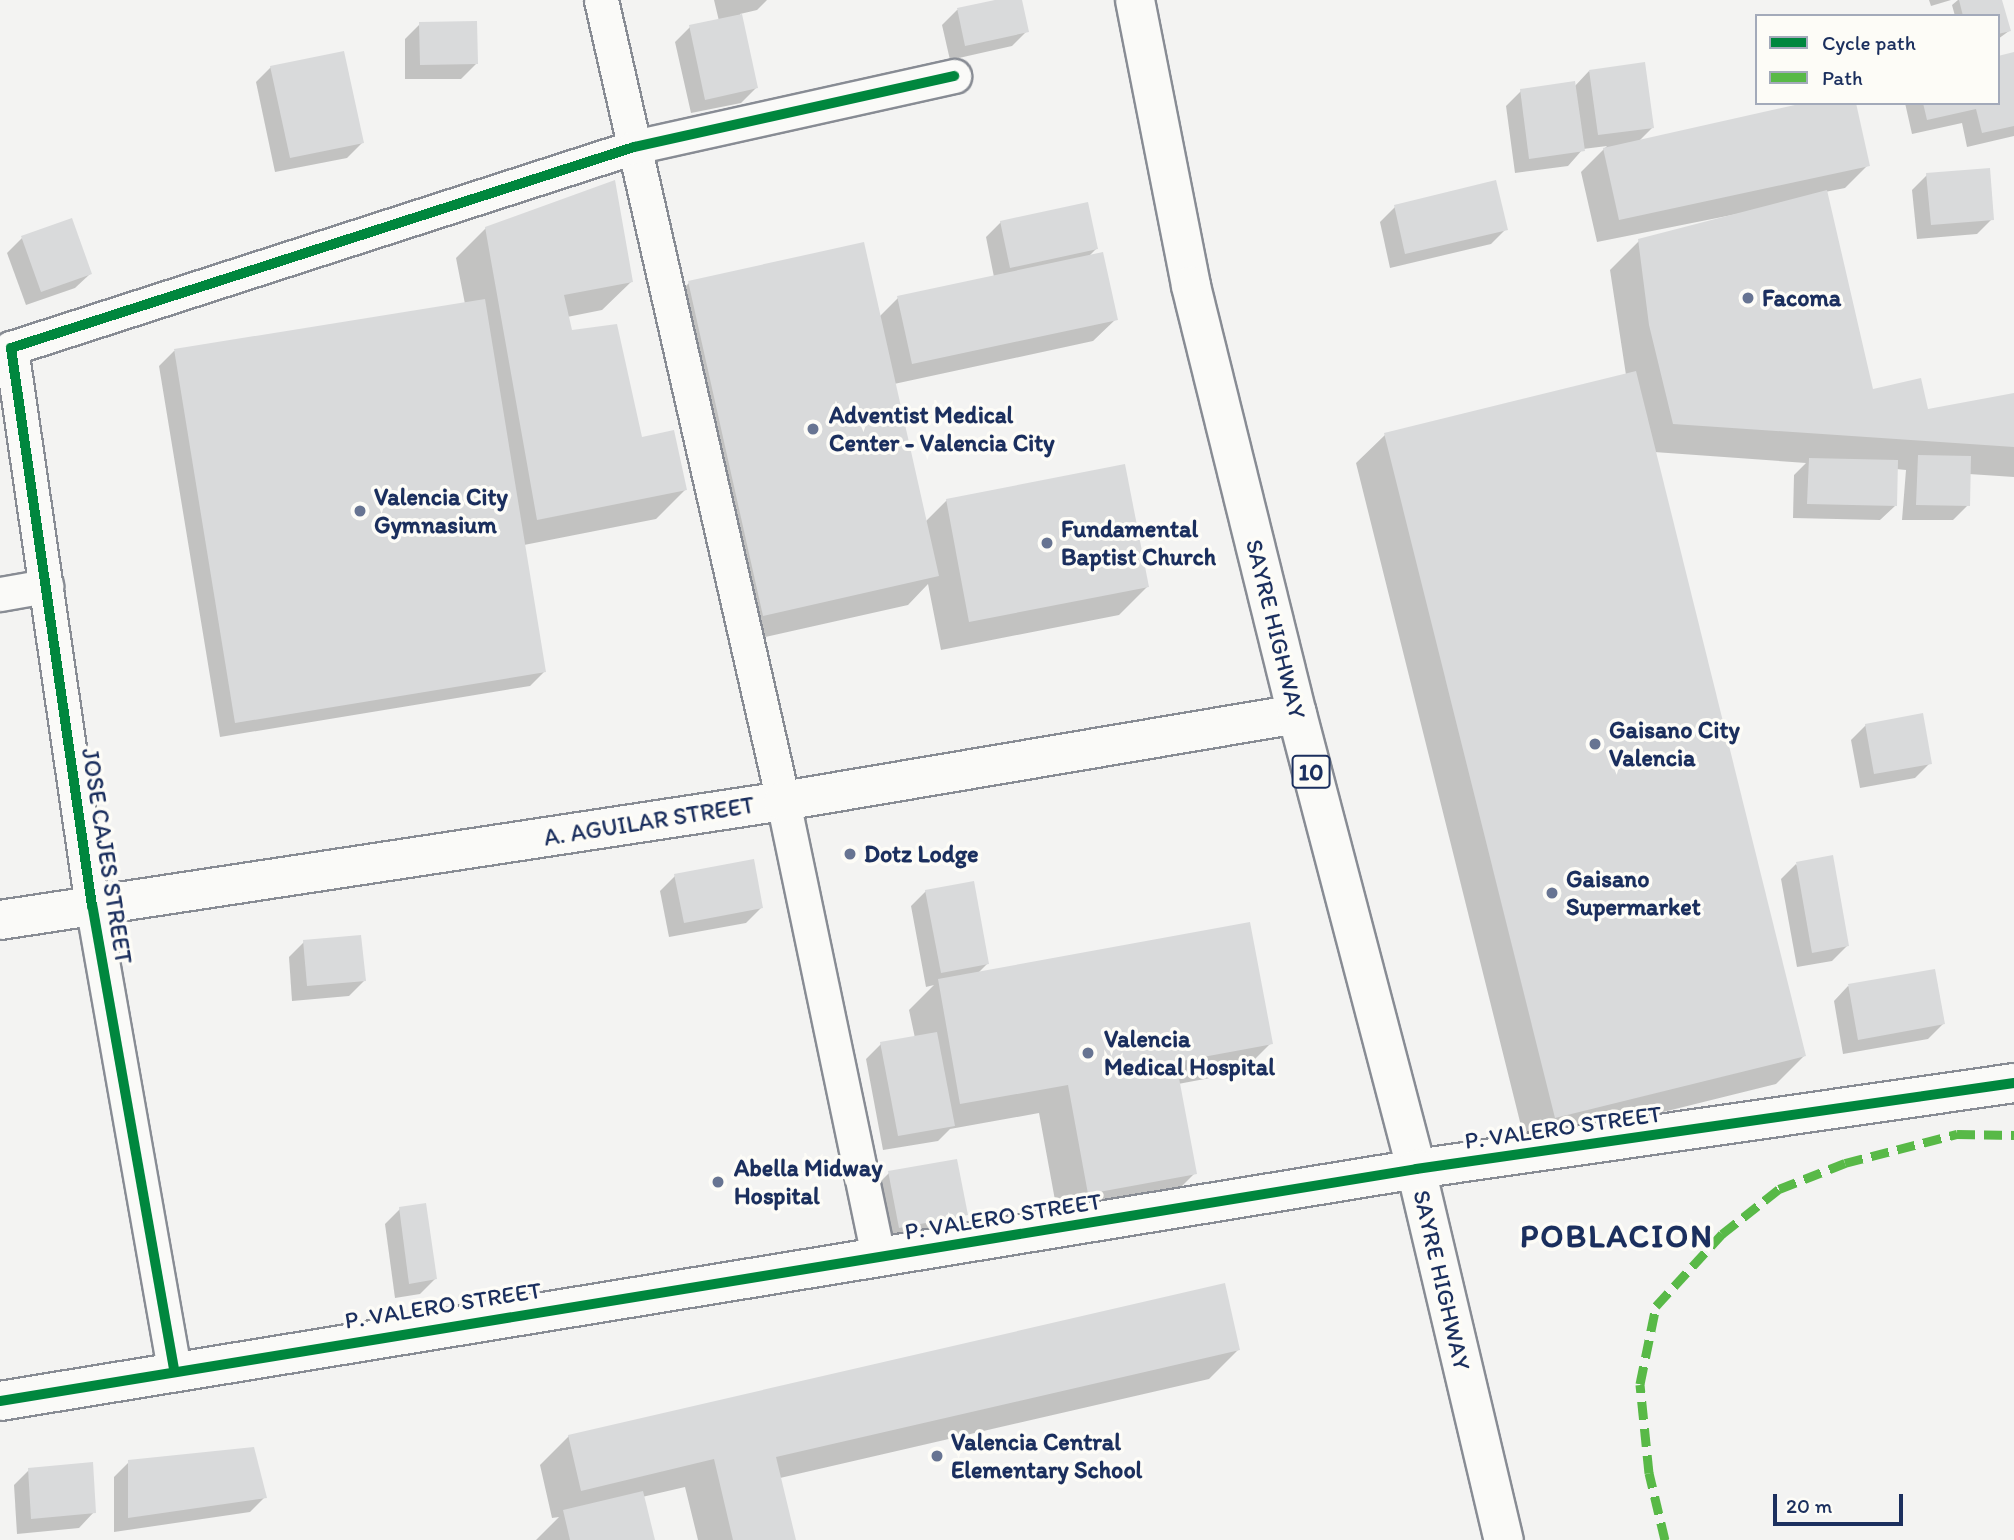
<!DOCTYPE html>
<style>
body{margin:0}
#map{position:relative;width:2014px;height:1540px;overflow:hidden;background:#f3f3f2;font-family:Itim,sans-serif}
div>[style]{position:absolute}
.shadow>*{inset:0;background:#0003}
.building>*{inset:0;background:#d9dadb}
.roads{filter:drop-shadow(2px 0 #888c94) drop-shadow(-2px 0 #888c94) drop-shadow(0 2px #888c94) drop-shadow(0 -2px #888c94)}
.street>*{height:33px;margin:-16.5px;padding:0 16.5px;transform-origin:16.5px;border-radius:16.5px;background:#fafaf8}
.secondary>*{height:38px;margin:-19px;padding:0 19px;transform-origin:19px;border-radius:19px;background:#fafaf8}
.highway>*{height:38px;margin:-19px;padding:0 19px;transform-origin:19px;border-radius:19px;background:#fafaf8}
.quiet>*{height:9px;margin-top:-4.5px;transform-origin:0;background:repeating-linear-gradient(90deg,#58b947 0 18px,transparent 0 27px)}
.cycleway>*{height:10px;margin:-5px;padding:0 5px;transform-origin:5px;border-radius:5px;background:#00873e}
.dots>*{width:19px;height:19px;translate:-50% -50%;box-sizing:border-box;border:4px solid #fdfcf7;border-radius:50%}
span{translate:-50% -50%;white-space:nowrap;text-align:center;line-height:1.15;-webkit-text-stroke:7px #fdfcf7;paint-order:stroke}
.shield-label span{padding:2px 5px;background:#fdfcf7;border:2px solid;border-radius:5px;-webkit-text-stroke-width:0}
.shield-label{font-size:23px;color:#1b2f5e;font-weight:700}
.poi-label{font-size:24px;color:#1b2f5e;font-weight:700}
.left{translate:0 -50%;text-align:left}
.street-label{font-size:24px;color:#1b2f5e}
.district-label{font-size:32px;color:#1b2f5e;font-weight:700;letter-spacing:2px}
.legend{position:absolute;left:1755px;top:14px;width:245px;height:91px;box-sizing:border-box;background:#fdfcf7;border:2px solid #a3aaba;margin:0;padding:9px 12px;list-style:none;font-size:21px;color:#1b2f5e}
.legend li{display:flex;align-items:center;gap:14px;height:35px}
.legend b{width:35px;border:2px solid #a3aaba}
.scale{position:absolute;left:1773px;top:1494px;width:130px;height:32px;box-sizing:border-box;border:4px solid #1b2f5e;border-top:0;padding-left:9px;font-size:21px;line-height:24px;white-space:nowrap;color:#1b2f5e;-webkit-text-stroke:5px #fdfcf7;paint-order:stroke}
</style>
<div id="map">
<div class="shadow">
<div style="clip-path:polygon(714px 0,767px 0,757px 10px,740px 14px,756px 88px,741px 103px,691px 113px,675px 42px,690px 27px,719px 21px)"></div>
<div style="clip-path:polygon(1003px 0,1020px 0,1027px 31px,1012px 46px,950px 60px,942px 25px,957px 10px)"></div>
<div style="clip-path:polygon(1929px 0,1951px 0,1931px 6px)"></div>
<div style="clip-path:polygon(1958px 0,2000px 0,2009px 31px,1998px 39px,1998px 16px,1955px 16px,1952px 5px)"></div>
<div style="clip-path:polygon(420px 24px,476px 64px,461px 79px,405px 79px,405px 39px)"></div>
<div style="clip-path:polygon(2014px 54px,2014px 136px,1967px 147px,1962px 123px,1912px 134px,1905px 103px,1998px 103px)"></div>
<div style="clip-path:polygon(271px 67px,362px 143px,347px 158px,275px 172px,256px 82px)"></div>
<div style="clip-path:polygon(1589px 71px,1653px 127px,1638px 142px,1868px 165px,1845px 188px,1825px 192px,1872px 391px,1927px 411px,2014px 395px,2014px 477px,1969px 474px,1968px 505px,1953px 520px,1902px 520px,1906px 470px,1896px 469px,1895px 506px,1880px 520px,1793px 518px,1794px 475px,1806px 463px,1654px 452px,1805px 1055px,1776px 1084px,1526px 1146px,1356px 463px,1385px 435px,1626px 375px,1610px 270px,1639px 241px,1752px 211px,1597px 242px,1581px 172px,1607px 146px,1583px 149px,1568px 166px,1515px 173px,1506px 106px,1521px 91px,1574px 87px)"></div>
<div style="clip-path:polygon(1927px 175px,1992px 219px,1977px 234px,1917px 239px,1912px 190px)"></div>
<div style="clip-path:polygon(1395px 207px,1506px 229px,1491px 244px,1390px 268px,1380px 222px)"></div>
<div style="clip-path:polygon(1001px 222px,1096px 249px,1088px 257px,1116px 319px,1093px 341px,894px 384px,925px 522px,947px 500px,1148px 586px,1119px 615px,941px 650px,928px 584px,908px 605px,734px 644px,660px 312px,689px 283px,879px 317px,898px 298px,994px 277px,986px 237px)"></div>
<div style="clip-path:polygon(486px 228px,631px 282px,602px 310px,567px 317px,571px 332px,641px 439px,685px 490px,656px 519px,524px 545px,544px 672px,530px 686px,220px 737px,159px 366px,174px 351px,465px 304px,456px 258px)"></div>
<div style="clip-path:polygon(22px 238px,90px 274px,75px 288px,26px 305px,7px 253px)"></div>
<div style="clip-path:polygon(1866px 725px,1930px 763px,1915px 778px,1860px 788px,1851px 740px)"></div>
<div style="clip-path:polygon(1796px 864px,1847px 946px,1832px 961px,1797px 967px,1781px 879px)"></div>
<div style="clip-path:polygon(675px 876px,761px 908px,746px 923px,669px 937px,660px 891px)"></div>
<div style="clip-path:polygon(926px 891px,988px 963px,977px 974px,1271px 1043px,1242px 1072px,1178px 1084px,1195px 1173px,1166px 1202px,1059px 1222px,1039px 1113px,950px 1129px,938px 1141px,883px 1150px,866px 1059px,881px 1044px,915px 1038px,909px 1010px,934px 985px,926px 987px,911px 906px)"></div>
<div style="clip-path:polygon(304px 942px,364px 981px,349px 996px,292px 1001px,289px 957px)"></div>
<div style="clip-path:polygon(1848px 986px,1943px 1024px,1928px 1039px,1843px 1054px,1834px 1001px)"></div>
<div style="clip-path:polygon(889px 1173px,966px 1214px,951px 1229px,885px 1242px,874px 1188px)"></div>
<div style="clip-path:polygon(400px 1209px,435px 1279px,420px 1294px,395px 1298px,385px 1224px)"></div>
<div style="clip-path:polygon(1238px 1350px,1209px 1379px,780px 1478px,794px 1540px,698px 1540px,685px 1487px,642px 1497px,653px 1540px,536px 1540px,559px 1517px,552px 1518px,540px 1465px,569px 1436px)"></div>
<div style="clip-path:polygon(129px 1462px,265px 1497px,250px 1512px,114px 1532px,114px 1477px)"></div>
<div style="clip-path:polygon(29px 1470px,94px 1512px,79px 1528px,17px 1534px,14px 1485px)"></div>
</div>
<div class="building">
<div style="clip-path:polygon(995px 0,1022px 0,1029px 32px,965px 46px,957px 8px)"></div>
<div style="clip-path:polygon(1959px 0,2002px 0,2011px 31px,1998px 34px,1998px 16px,1963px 16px)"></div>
<div style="clip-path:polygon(742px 14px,758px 88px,705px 100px,689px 25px)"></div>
<div style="clip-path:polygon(477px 21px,478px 64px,420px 65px,419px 22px)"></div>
<div style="clip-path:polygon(344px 51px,364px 143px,290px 158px,270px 66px)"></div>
<div style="clip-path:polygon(2014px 52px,2014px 126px,1982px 133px,1976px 109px,1927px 120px,1923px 103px,1998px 103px,1998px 56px)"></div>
<div style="clip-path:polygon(1645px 62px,1654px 128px,1598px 135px,1589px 70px)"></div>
<div style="clip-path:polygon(1575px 81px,1585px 151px,1529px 159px,1520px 89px)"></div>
<div style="clip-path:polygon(1804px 103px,1856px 103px,1870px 166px,1619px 220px,1603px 148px)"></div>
<div style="clip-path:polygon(1990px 168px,1994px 220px,1931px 225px,1926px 173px)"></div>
<div style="clip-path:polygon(615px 180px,633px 282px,564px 295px,572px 330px,617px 324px,642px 437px,674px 430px,687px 490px,537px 520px,485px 227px)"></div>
<div style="clip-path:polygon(1496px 180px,1508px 230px,1405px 254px,1394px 205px)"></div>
<div style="clip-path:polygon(1827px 190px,1873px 389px,1921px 378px,1928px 409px,2014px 393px,2014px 447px,1673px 424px,1649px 325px,1638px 239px)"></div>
<div style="clip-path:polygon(1088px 202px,1098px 249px,1010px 268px,1000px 221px)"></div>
<div style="clip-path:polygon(72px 218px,92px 274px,41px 292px,21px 236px)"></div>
<div style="clip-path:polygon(864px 242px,939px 576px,763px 616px,688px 281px)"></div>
<div style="clip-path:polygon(1103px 252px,1118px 320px,912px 364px,897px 296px)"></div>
<div style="clip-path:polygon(485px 299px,546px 672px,235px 723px,174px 349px)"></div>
<div style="clip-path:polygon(1636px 371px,1806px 1056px,1555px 1118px,1384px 433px)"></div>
<div style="clip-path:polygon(1918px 455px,1971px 456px,1970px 506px,1916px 505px)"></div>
<div style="clip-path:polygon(1809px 458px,1898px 460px,1897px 506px,1807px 504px)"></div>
<div style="clip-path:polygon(1125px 464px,1149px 587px,969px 622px,946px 499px)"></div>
<div style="clip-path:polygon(1923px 713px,1932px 764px,1874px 774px,1865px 724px)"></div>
<div style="clip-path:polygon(1833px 855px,1849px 946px,1812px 953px,1796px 862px)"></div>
<div style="clip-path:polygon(754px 859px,763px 908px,684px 923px,674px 874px)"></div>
<div style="clip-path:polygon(974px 881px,989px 964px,941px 973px,925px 890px)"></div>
<div style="clip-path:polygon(1250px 922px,1273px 1044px,1176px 1062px,1197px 1174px,1088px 1194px,1068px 1085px,960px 1104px,938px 979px)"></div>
<div style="clip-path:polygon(361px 935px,366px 981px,307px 986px,303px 940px)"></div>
<div style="clip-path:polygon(1935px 969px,1945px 1024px,1858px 1040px,1848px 984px)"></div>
<div style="clip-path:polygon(937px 1032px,955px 1126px,898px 1136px,880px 1042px)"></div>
<div style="clip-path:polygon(957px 1159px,968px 1215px,899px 1228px,888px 1171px)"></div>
<div style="clip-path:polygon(426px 1203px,437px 1279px,409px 1284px,399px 1207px)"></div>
<div style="clip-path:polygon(1225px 1283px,1240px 1350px,776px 1457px,796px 1540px,733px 1540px,714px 1459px,581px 1491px,568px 1435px)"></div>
<div style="clip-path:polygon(254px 1447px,267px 1498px,128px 1518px,128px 1460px)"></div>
<div style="clip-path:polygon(93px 1462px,96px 1513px,31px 1519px,28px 1468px)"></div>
<div style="clip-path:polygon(643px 1491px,655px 1540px,570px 1540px,563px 1510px)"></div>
</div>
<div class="roads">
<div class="street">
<div style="left:601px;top:0;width:821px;rotate:77.2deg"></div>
<div style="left:783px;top:801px;width:466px;rotate:78.2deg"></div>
<div style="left:0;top:594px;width:47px;rotate:-9.9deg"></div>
<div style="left:174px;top:1369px;width:470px;rotate:-100deg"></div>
<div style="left:92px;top:906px;width:564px;rotate:-98.26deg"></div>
<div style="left:11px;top:348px;width:655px;rotate:-17.88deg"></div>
<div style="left:634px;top:147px;width:328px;rotate:-12.5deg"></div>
</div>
<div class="secondary">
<div style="left:0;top:920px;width:792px;rotate:-8.64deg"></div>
<div style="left:783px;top:801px;width:521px;rotate:-9.61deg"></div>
<div style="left:0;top:1401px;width:1435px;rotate:-9.3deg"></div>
<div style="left:1416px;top:1169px;width:604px;rotate:-8.18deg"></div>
</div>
<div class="highway">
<div style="left:1135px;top:0;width:291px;rotate:78.9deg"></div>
<div style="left:1191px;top:286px;width:441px;rotate:76.1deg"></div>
<div style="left:1297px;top:714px;width:470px;rotate:75.3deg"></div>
<div style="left:1416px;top:1169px;width:381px;rotate:76.7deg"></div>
</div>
</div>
<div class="quiet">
<div style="left:1665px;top:1540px;width:69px;rotate:-103.4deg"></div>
<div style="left:1649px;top:1473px;width:89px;rotate:-95.8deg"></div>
<div style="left:1640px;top:1384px;width:80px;rotate:-78.4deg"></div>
<div style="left:1656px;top:1306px;width:98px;rotate:-47.5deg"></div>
<div style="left:1722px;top:1234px;width:73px;rotate:-38.3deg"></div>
<div style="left:1779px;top:1189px;width:71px;rotate:-21.5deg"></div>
<div style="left:1845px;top:1163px;width:116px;rotate:-14.5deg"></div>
<div style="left:1957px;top:1134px;width:57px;rotate:1deg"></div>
</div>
<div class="cycleway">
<div style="left:174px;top:1369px;width:470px;rotate:-100deg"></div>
<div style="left:92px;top:906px;width:564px;rotate:-98.26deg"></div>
<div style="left:11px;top:348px;width:655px;rotate:-17.88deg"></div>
<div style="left:634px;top:147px;width:328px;rotate:-12.5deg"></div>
<div style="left:0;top:1401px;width:1435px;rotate:-9.3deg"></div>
<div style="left:1416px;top:1169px;width:604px;rotate:-8.18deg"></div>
</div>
<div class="dots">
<div style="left:1748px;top:298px;background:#677492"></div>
<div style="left:813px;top:429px;background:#677492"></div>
<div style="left:360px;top:511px;background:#677492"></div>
<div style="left:1047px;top:543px;background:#677492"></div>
<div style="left:1595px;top:744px;background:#677492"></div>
<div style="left:850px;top:854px;background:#677492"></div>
<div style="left:1552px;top:893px;background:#677492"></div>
<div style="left:1088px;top:1053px;background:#677492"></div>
<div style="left:718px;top:1182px;background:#677492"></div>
<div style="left:937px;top:1456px;background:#677492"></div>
</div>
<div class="shield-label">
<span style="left:1311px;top:772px">10</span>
</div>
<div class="poi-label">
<span class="left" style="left:1762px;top:298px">Facoma</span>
<span class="left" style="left:829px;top:429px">Adventist Medical<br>Center - Valencia City</span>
<span class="left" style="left:374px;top:511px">Valencia City<br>Gymnasium</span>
<span class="left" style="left:1061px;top:543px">Fundamental<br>Baptist Church</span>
<span class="left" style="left:1609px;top:744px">Gaisano City<br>Valencia</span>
<span class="left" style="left:864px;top:854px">Dotz Lodge</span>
<span class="left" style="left:1566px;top:893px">Gaisano<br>Supermarket</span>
<span class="left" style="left:1104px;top:1053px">Valencia<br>Medical Hospital</span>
<span class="left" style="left:734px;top:1182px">Abella Midway<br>Hospital</span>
<span class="left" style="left:951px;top:1456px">Valencia Central<br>Elementary School</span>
</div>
<div class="street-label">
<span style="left:1276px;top:629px;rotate:76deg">SAYRE HIGHWAY</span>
<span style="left:649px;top:821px;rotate:-9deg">A. AGUILAR STREET</span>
<span style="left:107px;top:856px;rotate:81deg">JOSE CAJES STREET</span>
<span style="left:1563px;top:1127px;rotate:-8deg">P. VALERO STREET</span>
<span style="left:1003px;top:1216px;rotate:-9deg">P. VALERO STREET</span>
<span style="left:1442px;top:1280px;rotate:77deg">SAYRE HIGHWAY</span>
<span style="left:443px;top:1305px;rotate:-9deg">P. VALERO STREET</span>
</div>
<div class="district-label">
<span style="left:1617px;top:1236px">POBLACION</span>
</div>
<ul class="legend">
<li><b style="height:9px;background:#00873e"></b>Cycle path</li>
<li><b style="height:9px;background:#58b947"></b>Path</li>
</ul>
<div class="scale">20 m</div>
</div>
